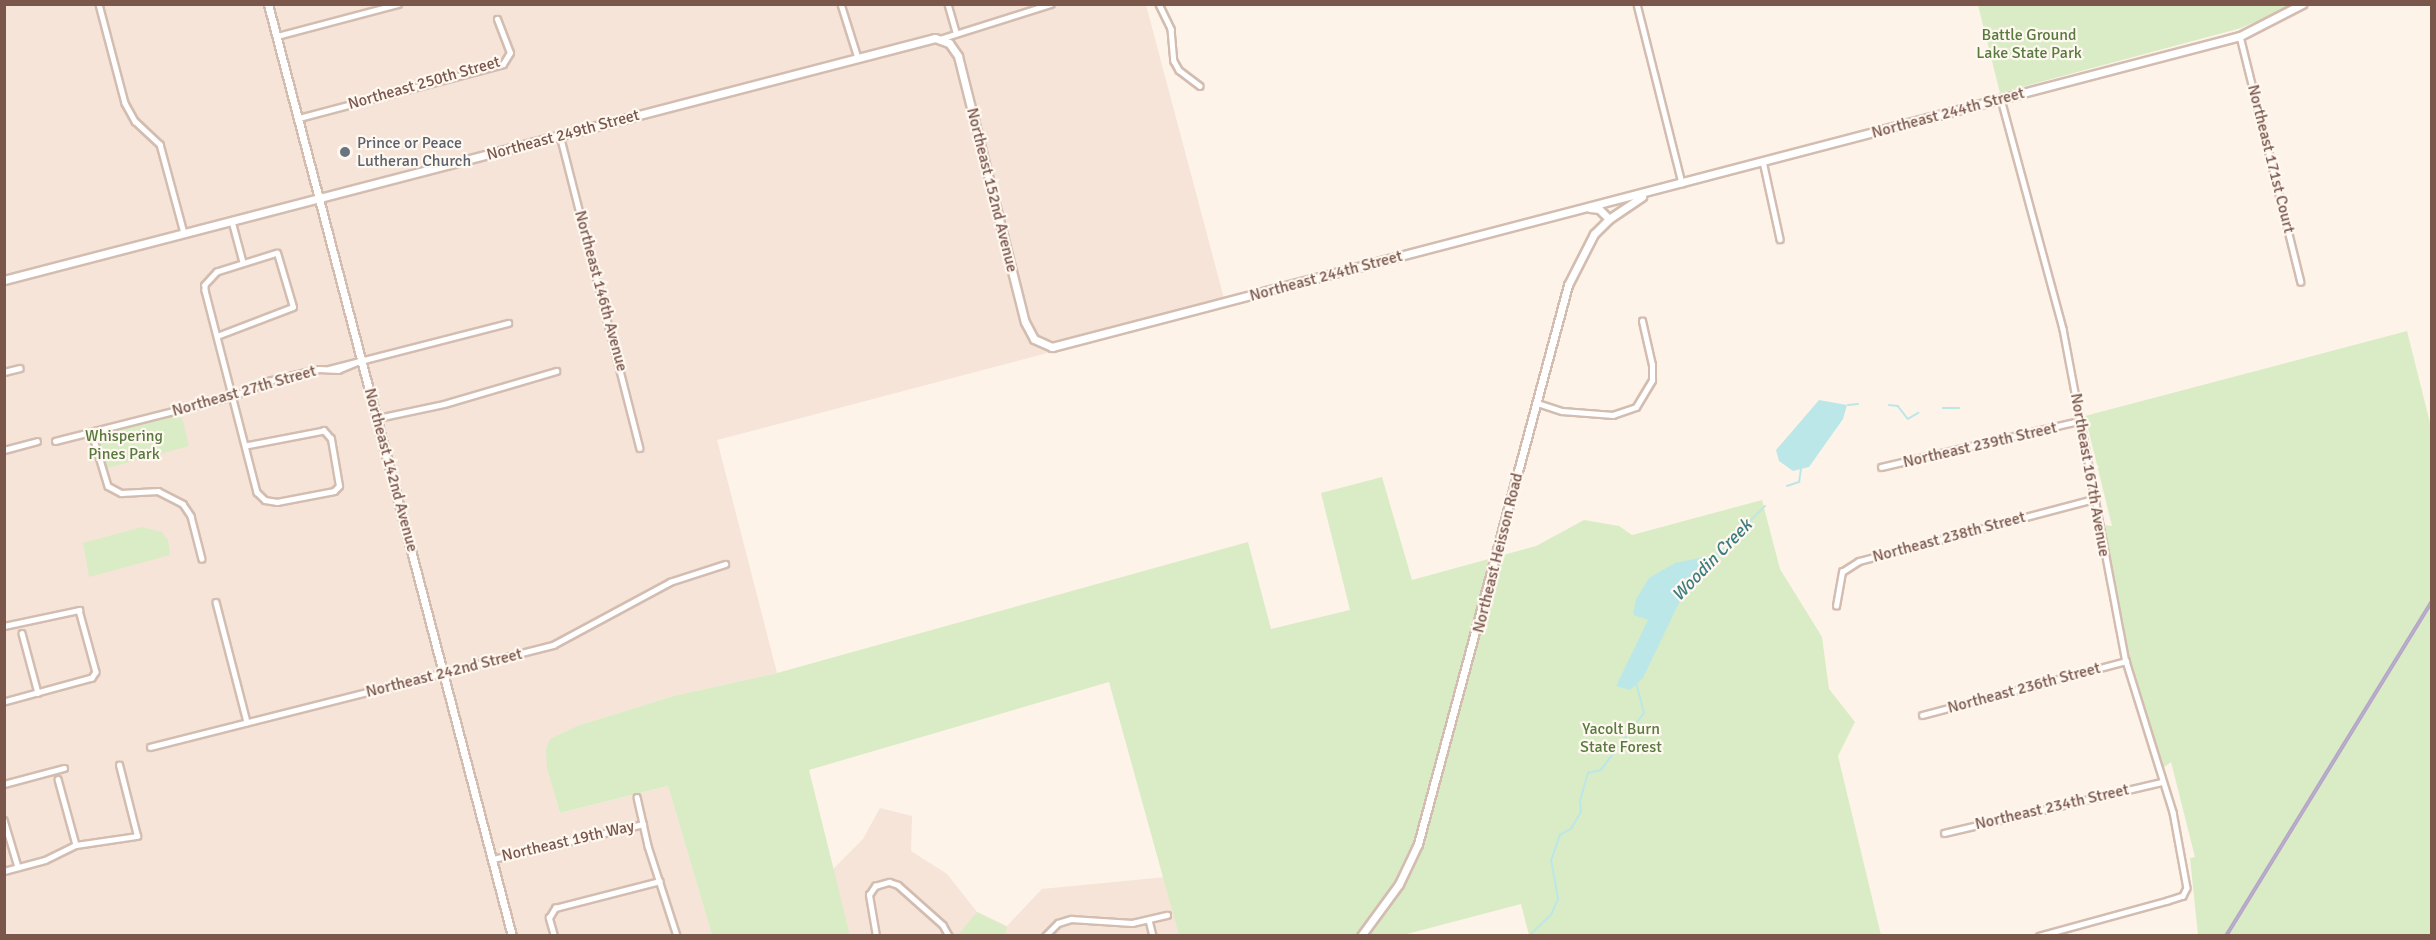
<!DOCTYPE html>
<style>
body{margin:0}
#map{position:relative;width:2436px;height:940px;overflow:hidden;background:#fdf3e9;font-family:Signika,sans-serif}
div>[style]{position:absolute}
.residential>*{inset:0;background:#f5e4d7}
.green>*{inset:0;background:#daecc6}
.water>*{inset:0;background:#bce7e9}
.stream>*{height:1.5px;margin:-0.75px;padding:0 0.75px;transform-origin:0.75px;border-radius:0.75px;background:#bce7e9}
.roads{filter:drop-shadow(2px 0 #d3bcb0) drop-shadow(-2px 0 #d3bcb0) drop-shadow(0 2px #d3bcb0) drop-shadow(0 -2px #d3bcb0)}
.street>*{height:4.5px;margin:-2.25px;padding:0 2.25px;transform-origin:2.25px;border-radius:2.25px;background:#fff}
.secondary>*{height:7px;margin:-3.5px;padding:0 3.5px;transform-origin:3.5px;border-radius:3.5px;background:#fff}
.rail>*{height:4px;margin-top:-2px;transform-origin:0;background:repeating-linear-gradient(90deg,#fff8f0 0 4.5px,#b4a5c9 0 9px);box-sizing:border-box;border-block:2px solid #b4a5c9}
.dots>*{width:16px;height:16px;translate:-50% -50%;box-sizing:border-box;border:3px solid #fff8f0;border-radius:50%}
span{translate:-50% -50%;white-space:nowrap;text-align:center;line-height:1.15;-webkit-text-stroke:4.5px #fff8f0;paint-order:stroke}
.park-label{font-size:16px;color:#587a3f}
.street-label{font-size:16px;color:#7a564b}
.worship-label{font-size:16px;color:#5b616d}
.left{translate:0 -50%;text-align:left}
.water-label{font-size:18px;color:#3d7c7f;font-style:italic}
.frame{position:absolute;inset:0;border:6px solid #7a564b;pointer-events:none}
</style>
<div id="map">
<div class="residential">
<div style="clip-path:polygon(5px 5px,1146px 5px,1226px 306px,717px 440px,777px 673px,673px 696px,577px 726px,551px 739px,547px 769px,560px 813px,668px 786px,712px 935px,516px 935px,490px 830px,480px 833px,506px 935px,5px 936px)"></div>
<div style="clip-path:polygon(880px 808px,912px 816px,911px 851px,947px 874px,977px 912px,1007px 926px,1042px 889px,1166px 877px,1182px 935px,850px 935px,833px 869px,863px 839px)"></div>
</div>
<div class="green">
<div style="clip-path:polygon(1978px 5px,2294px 5px,2241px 28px,2000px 93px)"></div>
<div style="clip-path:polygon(2407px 331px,2432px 431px,2431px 935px,2198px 935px,2190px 858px,2195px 857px,2171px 762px,2163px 768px,2128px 651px,2103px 525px,2112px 526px,2085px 416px)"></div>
<div style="clip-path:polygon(181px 413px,189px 446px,104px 469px,99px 435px)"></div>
<div style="clip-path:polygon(1382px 477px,1412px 580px,1536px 546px,1584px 520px,1619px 526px,1632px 535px,1762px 500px,1780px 569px,1822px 637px,1829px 689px,1855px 722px,1838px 756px,1881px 935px,1529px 935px,1521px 904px,1403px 935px,1179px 935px,1109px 682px,809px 770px,850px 935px,712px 935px,668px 786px,560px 813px,547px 769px,546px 749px,550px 739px,577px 726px,673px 696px,777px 673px,1248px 542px,1271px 629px,1350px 610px,1321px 493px)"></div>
<div style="clip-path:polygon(142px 527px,162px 532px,168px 540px,170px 555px,89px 577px,83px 543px)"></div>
<div style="clip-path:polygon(977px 912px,1007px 927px,1005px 935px,958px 935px)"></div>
</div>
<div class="water">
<div style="clip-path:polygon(1819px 400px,1847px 405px,1843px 419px,1809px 467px,1793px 471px,1779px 461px,1776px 450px)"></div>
<div style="clip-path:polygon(1718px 554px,1719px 558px,1680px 601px,1643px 678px,1630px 690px,1616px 686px,1648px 620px,1633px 615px,1636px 599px,1649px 578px,1675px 563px)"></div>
</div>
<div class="stream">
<div style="left:1848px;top:405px;width:10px;rotate:-6deg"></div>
<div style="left:1889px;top:405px;width:9px;rotate:6deg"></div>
<div style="left:1898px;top:406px;width:16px;rotate:52deg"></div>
<div style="left:1908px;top:419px;width:12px;rotate:-31deg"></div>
<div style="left:1943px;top:408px;width:16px"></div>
<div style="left:1787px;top:486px;width:13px;rotate:-18deg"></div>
<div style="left:1799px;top:482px;width:13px;rotate:-81deg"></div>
<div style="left:1716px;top:555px;width:69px;rotate:-45deg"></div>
<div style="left:1529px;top:936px;width:30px;rotate:-44deg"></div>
<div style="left:1551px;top:915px;width:17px;rotate:-66deg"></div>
<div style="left:1558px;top:899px;width:39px;rotate:-100deg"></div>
<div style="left:1551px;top:861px;width:28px;rotate:-71deg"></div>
<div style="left:1560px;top:835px;width:13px;rotate:-29deg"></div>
<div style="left:1571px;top:829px;width:20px;rotate:-60deg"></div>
<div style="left:1581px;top:812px;width:11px;rotate:-95deg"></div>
<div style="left:1580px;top:801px;width:29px;rotate:-74deg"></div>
<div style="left:1588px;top:773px;width:13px;rotate:-13deg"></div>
<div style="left:1601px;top:770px;width:71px;rotate:-53deg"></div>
<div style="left:1644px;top:713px;width:30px;rotate:-105deg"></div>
</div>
<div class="roads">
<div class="street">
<div style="left:99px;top:4px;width:102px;rotate:75.3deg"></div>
<div style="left:125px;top:103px;width:21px;rotate:61deg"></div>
<div style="left:135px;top:121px;width:34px;rotate:43deg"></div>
<div style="left:160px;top:144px;width:92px;rotate:74.9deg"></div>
<div style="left:841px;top:4px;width:57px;rotate:72.5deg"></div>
<div style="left:948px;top:4px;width:29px;rotate:74deg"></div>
<div style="left:1159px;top:4px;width:28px;rotate:64deg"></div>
<div style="left:1171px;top:29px;width:32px;rotate:85deg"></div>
<div style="left:1174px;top:61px;width:10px;rotate:61deg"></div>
<div style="left:1179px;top:70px;width:26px;rotate:37deg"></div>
<div style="left:1637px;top:4px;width:185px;rotate:75.9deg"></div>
<div style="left:277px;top:36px;width:125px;rotate:-14.8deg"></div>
<div style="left:2240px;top:36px;width:253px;rotate:76.1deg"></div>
<div style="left:940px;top:39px;width:116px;rotate:-17.5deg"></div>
<div style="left:2001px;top:99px;width:238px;rotate:74.9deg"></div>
<div style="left:2063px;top:329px;width:338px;rotate:79.3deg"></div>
<div style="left:2126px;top:661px;width:158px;rotate:72.7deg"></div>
<div style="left:2173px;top:812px;width:77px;rotate:79.6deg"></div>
<div style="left:2187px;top:888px;width:9px;rotate:117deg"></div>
<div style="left:2183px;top:896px;width:16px;rotate:162deg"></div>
<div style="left:2168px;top:901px;width:133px;rotate:164.7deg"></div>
<div style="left:299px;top:118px;width:211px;rotate:-14.8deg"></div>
<div style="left:503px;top:64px;width:13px;rotate:-58deg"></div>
<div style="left:510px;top:53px;width:36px;rotate:-111deg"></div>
<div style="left:560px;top:135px;width:323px;rotate:75.7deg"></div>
<div style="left:1763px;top:161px;width:80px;rotate:77.7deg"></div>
<div style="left:232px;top:221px;width:42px;rotate:75deg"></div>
<div style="left:217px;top:336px;width:81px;rotate:-20.9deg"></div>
<div style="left:293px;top:307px;width:56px;rotate:-106.5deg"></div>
<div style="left:277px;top:253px;width:63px;rotate:162.4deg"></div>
<div style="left:217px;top:272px;width:18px;rotate:133deg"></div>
<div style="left:205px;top:285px;width:5px;rotate:90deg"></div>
<div style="left:205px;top:290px;width:209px;rotate:75.6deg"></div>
<div style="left:257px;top:492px;width:11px;rotate:45deg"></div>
<div style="left:265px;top:500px;width:12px;rotate:9deg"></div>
<div style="left:277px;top:502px;width:58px;rotate:-10.9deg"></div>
<div style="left:334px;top:491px;width:7px;rotate:-45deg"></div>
<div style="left:339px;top:486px;width:48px;rotate:-99.7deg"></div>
<div style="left:331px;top:439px;width:11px;rotate:-131deg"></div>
<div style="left:324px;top:431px;width:79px;rotate:169.1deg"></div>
<div style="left:329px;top:369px;width:185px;rotate:-14.4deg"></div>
<div style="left:4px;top:372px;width:16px;rotate:-14deg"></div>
<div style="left:1537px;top:403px;width:26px;rotate:18deg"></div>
<div style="left:1562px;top:411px;width:51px;rotate:4.5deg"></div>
<div style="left:1613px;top:415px;width:24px;rotate:-19deg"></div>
<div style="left:1636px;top:407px;width:31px;rotate:-59deg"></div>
<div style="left:1652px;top:380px;width:15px;rotate:-90deg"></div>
<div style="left:1652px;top:365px;width:45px;rotate:-102.8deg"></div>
<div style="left:378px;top:418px;width:67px;rotate:-12deg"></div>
<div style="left:444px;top:404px;width:117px;rotate:-16.4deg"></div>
<div style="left:92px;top:433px;width:55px;rotate:73.2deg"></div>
<div style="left:108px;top:486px;width:15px;rotate:28deg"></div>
<div style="left:121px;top:493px;width:37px;rotate:-3deg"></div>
<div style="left:158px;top:491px;width:28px;rotate:27deg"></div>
<div style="left:183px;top:504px;width:14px;rotate:56deg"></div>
<div style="left:191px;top:516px;width:44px;rotate:75.7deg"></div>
<div style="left:55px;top:441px;width:184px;rotate:-14.2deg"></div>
<div style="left:233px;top:396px;width:38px;rotate:-23deg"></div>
<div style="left:268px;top:381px;width:52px;rotate:-13.2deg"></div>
<div style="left:319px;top:369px;width:19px;rotate:3deg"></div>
<div style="left:338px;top:370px;width:26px;rotate:-23deg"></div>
<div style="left:4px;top:450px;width:34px;rotate:-15deg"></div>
<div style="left:1881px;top:467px;width:203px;rotate:-13.1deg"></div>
<div style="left:216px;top:602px;width:124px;rotate:75.5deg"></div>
<div style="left:1836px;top:606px;width:35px;rotate:-80deg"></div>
<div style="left:1842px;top:572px;width:20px;rotate:-33deg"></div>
<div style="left:1859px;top:561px;width:242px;rotate:-14.8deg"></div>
<div style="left:4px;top:626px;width:77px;rotate:-12deg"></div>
<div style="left:79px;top:610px;width:64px;rotate:74.7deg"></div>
<div style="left:96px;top:672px;width:7px;rotate:124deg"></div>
<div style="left:92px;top:678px;width:91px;rotate:164.7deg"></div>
<div style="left:22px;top:633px;width:62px;rotate:75.1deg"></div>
<div style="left:1922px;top:715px;width:211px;rotate:-14.8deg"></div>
<div style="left:150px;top:747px;width:416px;rotate:-14.2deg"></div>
<div style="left:553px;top:645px;width:133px;rotate:-28.3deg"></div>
<div style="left:670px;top:582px;width:58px;rotate:-18.1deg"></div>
<div style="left:58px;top:779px;width:68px;rotate:74.7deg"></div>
<div style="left:4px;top:784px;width:62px;rotate:-14.9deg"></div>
<div style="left:637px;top:797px;width:50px;rotate:77.3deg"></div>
<div style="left:648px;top:846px;width:95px;rotate:72.1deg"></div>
<div style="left:4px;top:820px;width:49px;rotate:73.4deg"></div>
<div style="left:1944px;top:833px;width:223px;rotate:-13.2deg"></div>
<div style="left:493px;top:859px;width:154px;rotate:-13.1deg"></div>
<div style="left:4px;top:871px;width:42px;rotate:-15deg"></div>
<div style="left:45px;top:860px;width:34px;rotate:-26deg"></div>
<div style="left:76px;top:845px;width:62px;rotate:-8.4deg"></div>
<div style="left:137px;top:836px;width:73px;rotate:-104.2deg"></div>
<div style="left:1149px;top:920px;width:16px;rotate:76deg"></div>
<div style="left:554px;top:936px;width:19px;rotate:-106deg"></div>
<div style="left:549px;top:918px;width:12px;rotate:-59deg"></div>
<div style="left:555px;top:908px;width:108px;rotate:-14.4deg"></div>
<div style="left:876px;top:936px;width:42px;rotate:-99.7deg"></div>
<div style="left:869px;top:895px;width:11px;rotate:-56deg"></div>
<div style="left:875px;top:886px;width:15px;rotate:-16deg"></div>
<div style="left:889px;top:882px;width:9px;rotate:18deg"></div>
<div style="left:898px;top:885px;width:60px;rotate:41.6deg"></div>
<div style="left:943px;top:925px;width:13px;rotate:61deg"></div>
<div style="left:1045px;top:936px;width:18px;rotate:-45deg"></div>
<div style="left:1058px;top:923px;width:14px;rotate:-17deg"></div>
<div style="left:1071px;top:919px;width:61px;rotate:3.8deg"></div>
<div style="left:1132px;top:923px;width:36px;rotate:-13deg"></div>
</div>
<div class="secondary">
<div style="left:268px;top:4px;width:963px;rotate:75.33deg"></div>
<div style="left:1590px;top:208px;width:9px;rotate:6deg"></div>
<div style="left:1599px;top:209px;width:14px;rotate:45deg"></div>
<div style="left:4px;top:280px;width:962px;rotate:-14.57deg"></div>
<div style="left:935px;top:38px;width:15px;rotate:20deg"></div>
<div style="left:949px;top:43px;width:16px;rotate:55deg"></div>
<div style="left:958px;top:56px;width:274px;rotate:75.9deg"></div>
<div style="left:1025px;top:322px;width:19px;rotate:62deg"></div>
<div style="left:1034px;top:339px;width:20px;rotate:24deg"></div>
<div style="left:1052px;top:347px;width:1228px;rotate:-14.67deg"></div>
<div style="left:2240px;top:36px;width:70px;rotate:-27.3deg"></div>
<div style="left:1361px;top:936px;width:64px;rotate:-53.8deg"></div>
<div style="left:1399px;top:884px;width:44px;rotate:-64.6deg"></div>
<div style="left:1418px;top:844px;width:579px;rotate:-74.98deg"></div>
<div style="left:1568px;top:285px;width:57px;rotate:-63deg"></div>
<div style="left:1594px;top:234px;width:21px;rotate:-45deg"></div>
<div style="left:1609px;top:219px;width:40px;rotate:-34deg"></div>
</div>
</div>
<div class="rail">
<div style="left:2226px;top:936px;width:393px;rotate:-58.4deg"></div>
</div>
<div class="dots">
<div style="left:345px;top:152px;background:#6b7280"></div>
</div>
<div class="park-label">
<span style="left:2029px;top:44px">Battle Ground<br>Lake State Park</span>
<span style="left:124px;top:445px">Whispering<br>Pines Park</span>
<span style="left:1621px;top:738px">Yacolt Burn<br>State Forest</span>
</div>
<div class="street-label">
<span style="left:424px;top:83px;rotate:-16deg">Northeast 250th Street</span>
<span style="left:1948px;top:113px;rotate:-15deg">Northeast 244th Street</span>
<span style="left:563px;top:135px;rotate:-15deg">Northeast 249th Street</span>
<span style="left:2271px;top:159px;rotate:76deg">Northeast 171st Court</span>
<span style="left:992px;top:190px;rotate:76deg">Northeast 152nd Avenue</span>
<span style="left:1326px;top:276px;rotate:-15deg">Northeast 244th Street</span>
<span style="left:601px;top:291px;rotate:75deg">Northeast 146th Avenue</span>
<span style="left:244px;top:391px;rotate:-16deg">Northeast 27th Street</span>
<span style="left:1980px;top:445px;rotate:-13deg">Northeast 239th Street</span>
<span style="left:391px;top:470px;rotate:75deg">Northeast 142nd Avenue</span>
<span style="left:2090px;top:475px;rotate:80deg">Northeast 167th Avenue</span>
<span style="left:1949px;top:537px;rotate:-15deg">Northeast 238th Street</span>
<span style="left:1498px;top:553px;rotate:-76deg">Northeast Heisson Road</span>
<span style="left:444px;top:673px;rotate:-14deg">Northeast 242nd Street</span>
<span style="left:2024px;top:688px;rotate:-15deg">Northeast 236th Street</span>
<span style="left:2052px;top:807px;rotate:-13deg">Northeast 234th Street</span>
<span style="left:568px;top:841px;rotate:-13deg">Northeast 19th Way</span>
</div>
<div class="worship-label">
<span class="left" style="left:357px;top:152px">Prince or Peace<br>Lutheran Church</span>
</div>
<div class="water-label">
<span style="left:1712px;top:560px;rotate:-46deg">Woodin Creek</span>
</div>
<div class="frame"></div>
</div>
